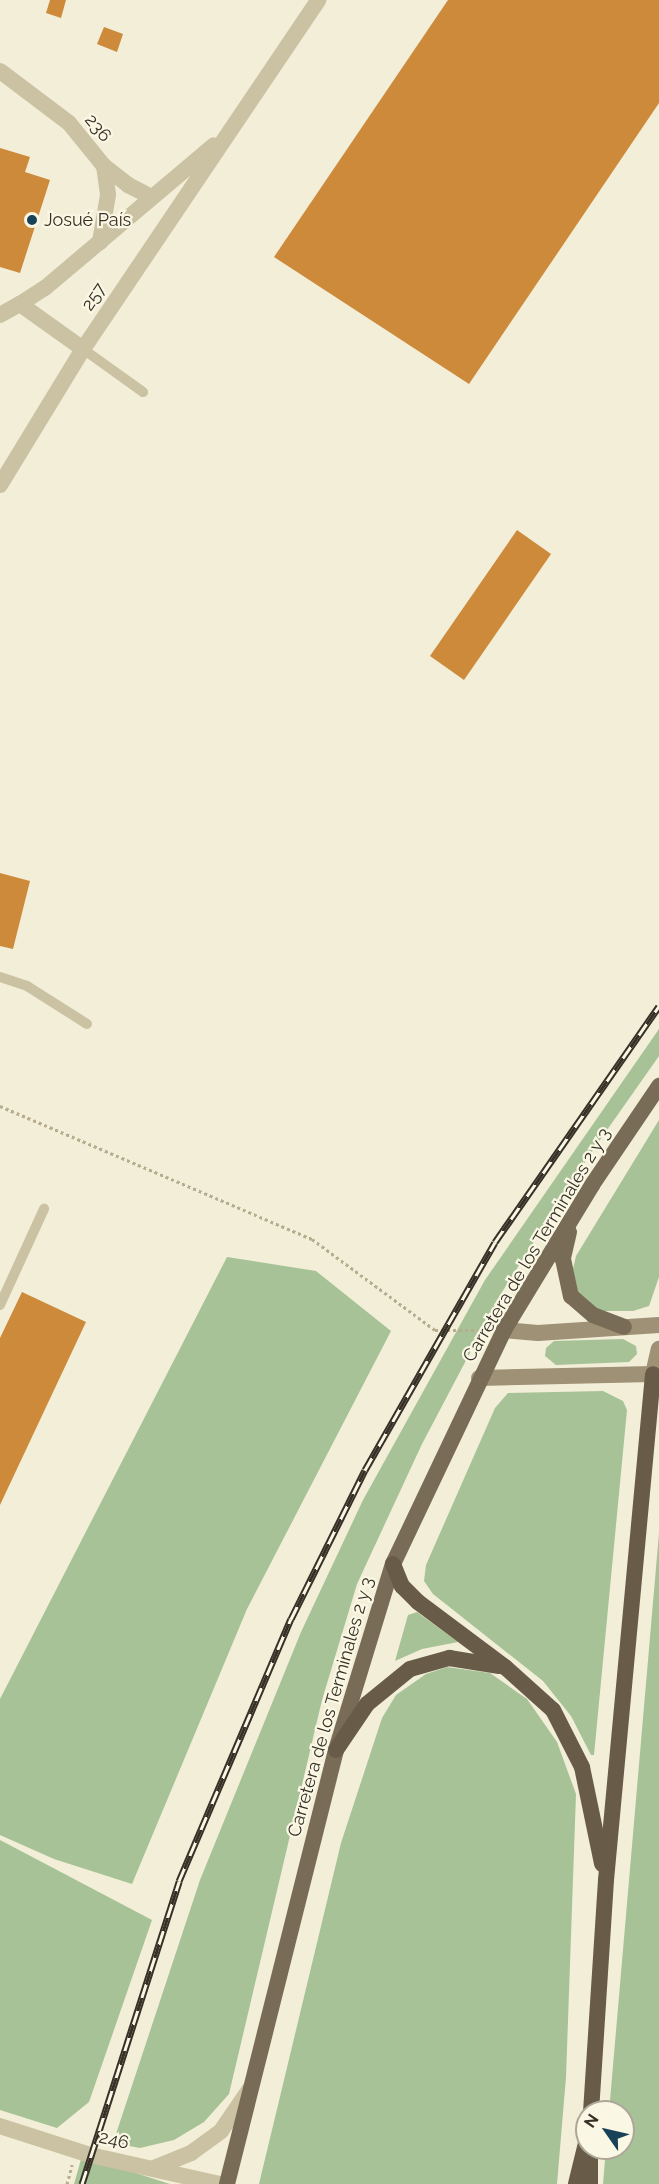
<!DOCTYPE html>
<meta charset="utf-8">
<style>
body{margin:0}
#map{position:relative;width:659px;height:2184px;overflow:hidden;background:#f2eed8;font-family:Raleway,sans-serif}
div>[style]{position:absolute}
.green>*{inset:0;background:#a7c297}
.building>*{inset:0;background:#cd8a3b}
.path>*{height:3px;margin-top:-1.5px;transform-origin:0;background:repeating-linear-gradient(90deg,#b7ac8e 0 3px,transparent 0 6px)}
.service>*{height:10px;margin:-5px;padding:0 5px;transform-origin:5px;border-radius:5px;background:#cbc1a3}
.minor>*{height:16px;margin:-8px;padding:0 8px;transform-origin:8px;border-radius:8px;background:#cbc1a3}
.tertiary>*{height:16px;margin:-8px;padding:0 8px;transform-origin:8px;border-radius:8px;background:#cbc1a3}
.secondary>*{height:16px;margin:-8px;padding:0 8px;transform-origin:8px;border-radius:8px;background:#9f9175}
.primary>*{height:16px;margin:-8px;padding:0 8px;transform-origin:8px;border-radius:8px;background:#796c56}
.trunk>*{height:16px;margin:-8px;padding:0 8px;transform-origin:8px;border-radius:8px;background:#685c49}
.rail>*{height:7px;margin-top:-3.5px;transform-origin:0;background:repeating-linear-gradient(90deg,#faf7e4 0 14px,#363026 0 28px);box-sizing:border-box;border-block:2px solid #363026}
.dots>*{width:16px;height:16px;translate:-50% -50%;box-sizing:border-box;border:3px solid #faf7e4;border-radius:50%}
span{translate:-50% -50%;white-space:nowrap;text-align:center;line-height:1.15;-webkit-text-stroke:4.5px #faf7e4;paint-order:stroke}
.street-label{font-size:18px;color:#363026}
.poi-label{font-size:18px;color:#363026}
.left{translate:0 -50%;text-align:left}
.north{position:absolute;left:575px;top:2100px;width:60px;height:60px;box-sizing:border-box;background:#faf7e4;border:2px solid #aca798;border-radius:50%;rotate:304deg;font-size:16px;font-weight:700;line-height:24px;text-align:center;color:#363026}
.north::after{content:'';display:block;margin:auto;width:21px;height:27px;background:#194259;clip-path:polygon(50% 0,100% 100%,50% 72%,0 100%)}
</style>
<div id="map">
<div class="green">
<div style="clip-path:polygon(659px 1029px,659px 1056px,588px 1157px,502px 1292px,422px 1444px,357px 1584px,322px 1700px,229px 2094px,204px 2122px,174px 2140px,140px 2148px,113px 2143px,200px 1880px,301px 1632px,363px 1500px,485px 1280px)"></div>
<div style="clip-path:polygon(659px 1120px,659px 1277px,649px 1306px,633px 1311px,600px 1311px,578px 1293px,573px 1269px,576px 1256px)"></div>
<div style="clip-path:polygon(227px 1257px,316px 1271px,391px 1331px,247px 1609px,132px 1884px,54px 1859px,0 1835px,0 1699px)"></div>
<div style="clip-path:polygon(623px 1339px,636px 1346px,637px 1354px,629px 1362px,556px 1365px,545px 1356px,546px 1348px,554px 1341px)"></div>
<div style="clip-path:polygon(603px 1391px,623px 1401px,627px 1410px,594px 1755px,591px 1755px,571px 1716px,543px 1681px,433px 1594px,424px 1581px,426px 1565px,495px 1408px,508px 1393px)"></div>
<div style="clip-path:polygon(659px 1533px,659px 2184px,603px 2184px,606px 2148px,623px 2148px,623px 2112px,609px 2112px)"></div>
<div style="clip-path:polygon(417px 1612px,458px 1642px,422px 1649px,395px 1661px,408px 1615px)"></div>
<div style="clip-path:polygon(447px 1667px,490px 1673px,527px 1699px,557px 1742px,576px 1794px,566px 2077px,557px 2184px,259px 2184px,341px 1843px,382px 1718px,396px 1695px,426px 1674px)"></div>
<div style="clip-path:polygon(0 1840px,152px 1920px,89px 2102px,57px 2128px,0 2110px)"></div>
<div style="clip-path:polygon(82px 2156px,170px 2184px,74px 2184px)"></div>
</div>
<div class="building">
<div style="clip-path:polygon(50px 0,66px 0,61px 18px,46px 13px)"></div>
<div style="clip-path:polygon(448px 0,659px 0,659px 103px,469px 384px,274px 257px)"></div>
<div style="clip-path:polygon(104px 27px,123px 34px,117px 52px,97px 44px)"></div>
<div style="clip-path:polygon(0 148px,30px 157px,25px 172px,50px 180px,20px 273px,0 267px)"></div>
<div style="clip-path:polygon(517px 530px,551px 554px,464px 680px,430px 656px)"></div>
<div style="clip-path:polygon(0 873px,30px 881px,13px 949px,0 946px)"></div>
<div style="clip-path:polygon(22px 1292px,86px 1322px,0 1505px,0 1338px)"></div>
</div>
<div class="path">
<div style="left:0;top:1106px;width:339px;rotate:23.1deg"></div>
<div style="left:312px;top:1239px;width:153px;rotate:36.5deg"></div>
<div style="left:435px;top:1330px;width:49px"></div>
<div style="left:67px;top:2184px;width:20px;rotate:-75deg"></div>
</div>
<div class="service">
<div style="left:83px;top:349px;width:74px;rotate:35.6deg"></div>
<div style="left:0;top:977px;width:28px;rotate:18deg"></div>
<div style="left:27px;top:986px;width:71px;rotate:32.3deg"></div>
<div style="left:0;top:1305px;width:106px;rotate:-65.4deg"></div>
</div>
<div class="minor">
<div style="left:0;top:71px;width:86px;rotate:37deg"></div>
<div style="left:69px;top:123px;width:55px;rotate:50.9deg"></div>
<div style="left:104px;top:166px;width:29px;rotate:82deg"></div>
<div style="left:108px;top:195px;width:48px;rotate:99.7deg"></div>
<div style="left:104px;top:166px;width:31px;rotate:38deg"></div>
<div style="left:128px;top:185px;width:25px;rotate:27deg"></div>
<div style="left:20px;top:304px;width:30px;rotate:-33deg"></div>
<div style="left:45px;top:288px;width:221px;rotate:-40.2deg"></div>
<div style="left:0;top:315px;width:23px;rotate:-29deg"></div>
<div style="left:20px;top:304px;width:77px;rotate:35.5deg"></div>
<div style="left:0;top:485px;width:159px;rotate:-58.6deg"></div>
<div style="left:83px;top:349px;width:421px;rotate:-56deg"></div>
</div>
<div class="tertiary">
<div style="left:0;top:2126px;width:95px;rotate:17.9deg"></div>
<div style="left:90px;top:2155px;width:133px;rotate:12.6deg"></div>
<div style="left:154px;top:2168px;width:40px;rotate:-22deg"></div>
<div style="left:191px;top:2153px;width:37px;rotate:-36deg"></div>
<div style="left:221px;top:2131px;width:50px;rotate:-55.7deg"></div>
</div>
<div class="secondary">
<div style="left:504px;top:1330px;width:34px;rotate:5deg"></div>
<div style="left:538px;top:1333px;width:121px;rotate:-3.8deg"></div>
<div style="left:479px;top:1378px;width:174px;rotate:-1.3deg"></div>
<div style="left:653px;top:1374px;width:26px;rotate:-77deg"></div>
</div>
<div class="primary">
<div style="left:569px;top:1232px;width:28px;rotate:103deg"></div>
<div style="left:563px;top:1259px;width:38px;rotate:78deg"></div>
<div style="left:571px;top:1296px;width:29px;rotate:41deg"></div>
<div style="left:593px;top:1315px;width:33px;rotate:21deg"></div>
<div style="left:227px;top:2184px;width:447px;rotate:-75.9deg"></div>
<div style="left:336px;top:1750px;width:195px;rotate:-73deg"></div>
<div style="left:393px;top:1564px;width:259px;rotate:-64.6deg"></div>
<div style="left:504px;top:1330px;width:170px;rotate:-58.7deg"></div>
<div style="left:592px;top:1185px;width:120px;rotate:-55.9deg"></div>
</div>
<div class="trunk">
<div style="left:393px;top:1564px;width:24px;rotate:68deg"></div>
<div style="left:402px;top:1586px;width:23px;rotate:45deg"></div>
<div style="left:418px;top:1602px;width:109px;rotate:36.8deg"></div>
<div style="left:505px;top:1667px;width:64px;rotate:41.9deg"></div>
<div style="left:553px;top:1710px;width:64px;rotate:63deg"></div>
<div style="left:582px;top:1767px;width:99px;rotate:78.3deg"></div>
<div style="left:336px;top:1750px;width:55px;rotate:-56deg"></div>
<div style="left:367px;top:1704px;width:55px;rotate:-39.1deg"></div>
<div style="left:410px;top:1669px;width:41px;rotate:-15.8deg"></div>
<div style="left:449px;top:1658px;width:51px;rotate:9.1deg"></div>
<div style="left:591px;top:2112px;width:232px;rotate:-86.3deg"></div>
<div style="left:606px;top:1880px;width:508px;rotate:-84.69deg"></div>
<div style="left:590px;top:2158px;width:26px;rotate:90deg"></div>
<div style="left:576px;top:2184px;width:46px;rotate:-76.3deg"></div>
</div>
<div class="rail">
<div style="left:82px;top:2184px;width:318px;rotate:-72.2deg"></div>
<div style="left:179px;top:1881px;width:285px;rotate:-66.9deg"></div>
<div style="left:291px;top:1619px;width:166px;rotate:-63.6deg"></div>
<div style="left:365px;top:1470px;width:262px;rotate:-60.3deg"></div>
<div style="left:495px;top:1242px;width:287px;rotate:-55.2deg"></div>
</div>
<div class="dots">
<div style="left:32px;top:220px;background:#194259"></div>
</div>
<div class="street-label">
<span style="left:98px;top:128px;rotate:50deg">236</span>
<span style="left:94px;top:297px;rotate:-56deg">257</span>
<span style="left:537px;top:1245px;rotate:-59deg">Carretera de los Terminales 2 y 3</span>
<span style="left:331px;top:1707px;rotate:-74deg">Carretera de los Terminales 2 y 3</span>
<span style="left:114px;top:2140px;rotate:13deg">246</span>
</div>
<div class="poi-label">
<span class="left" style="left:44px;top:220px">Josué País</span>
</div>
<div class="north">N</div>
</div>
